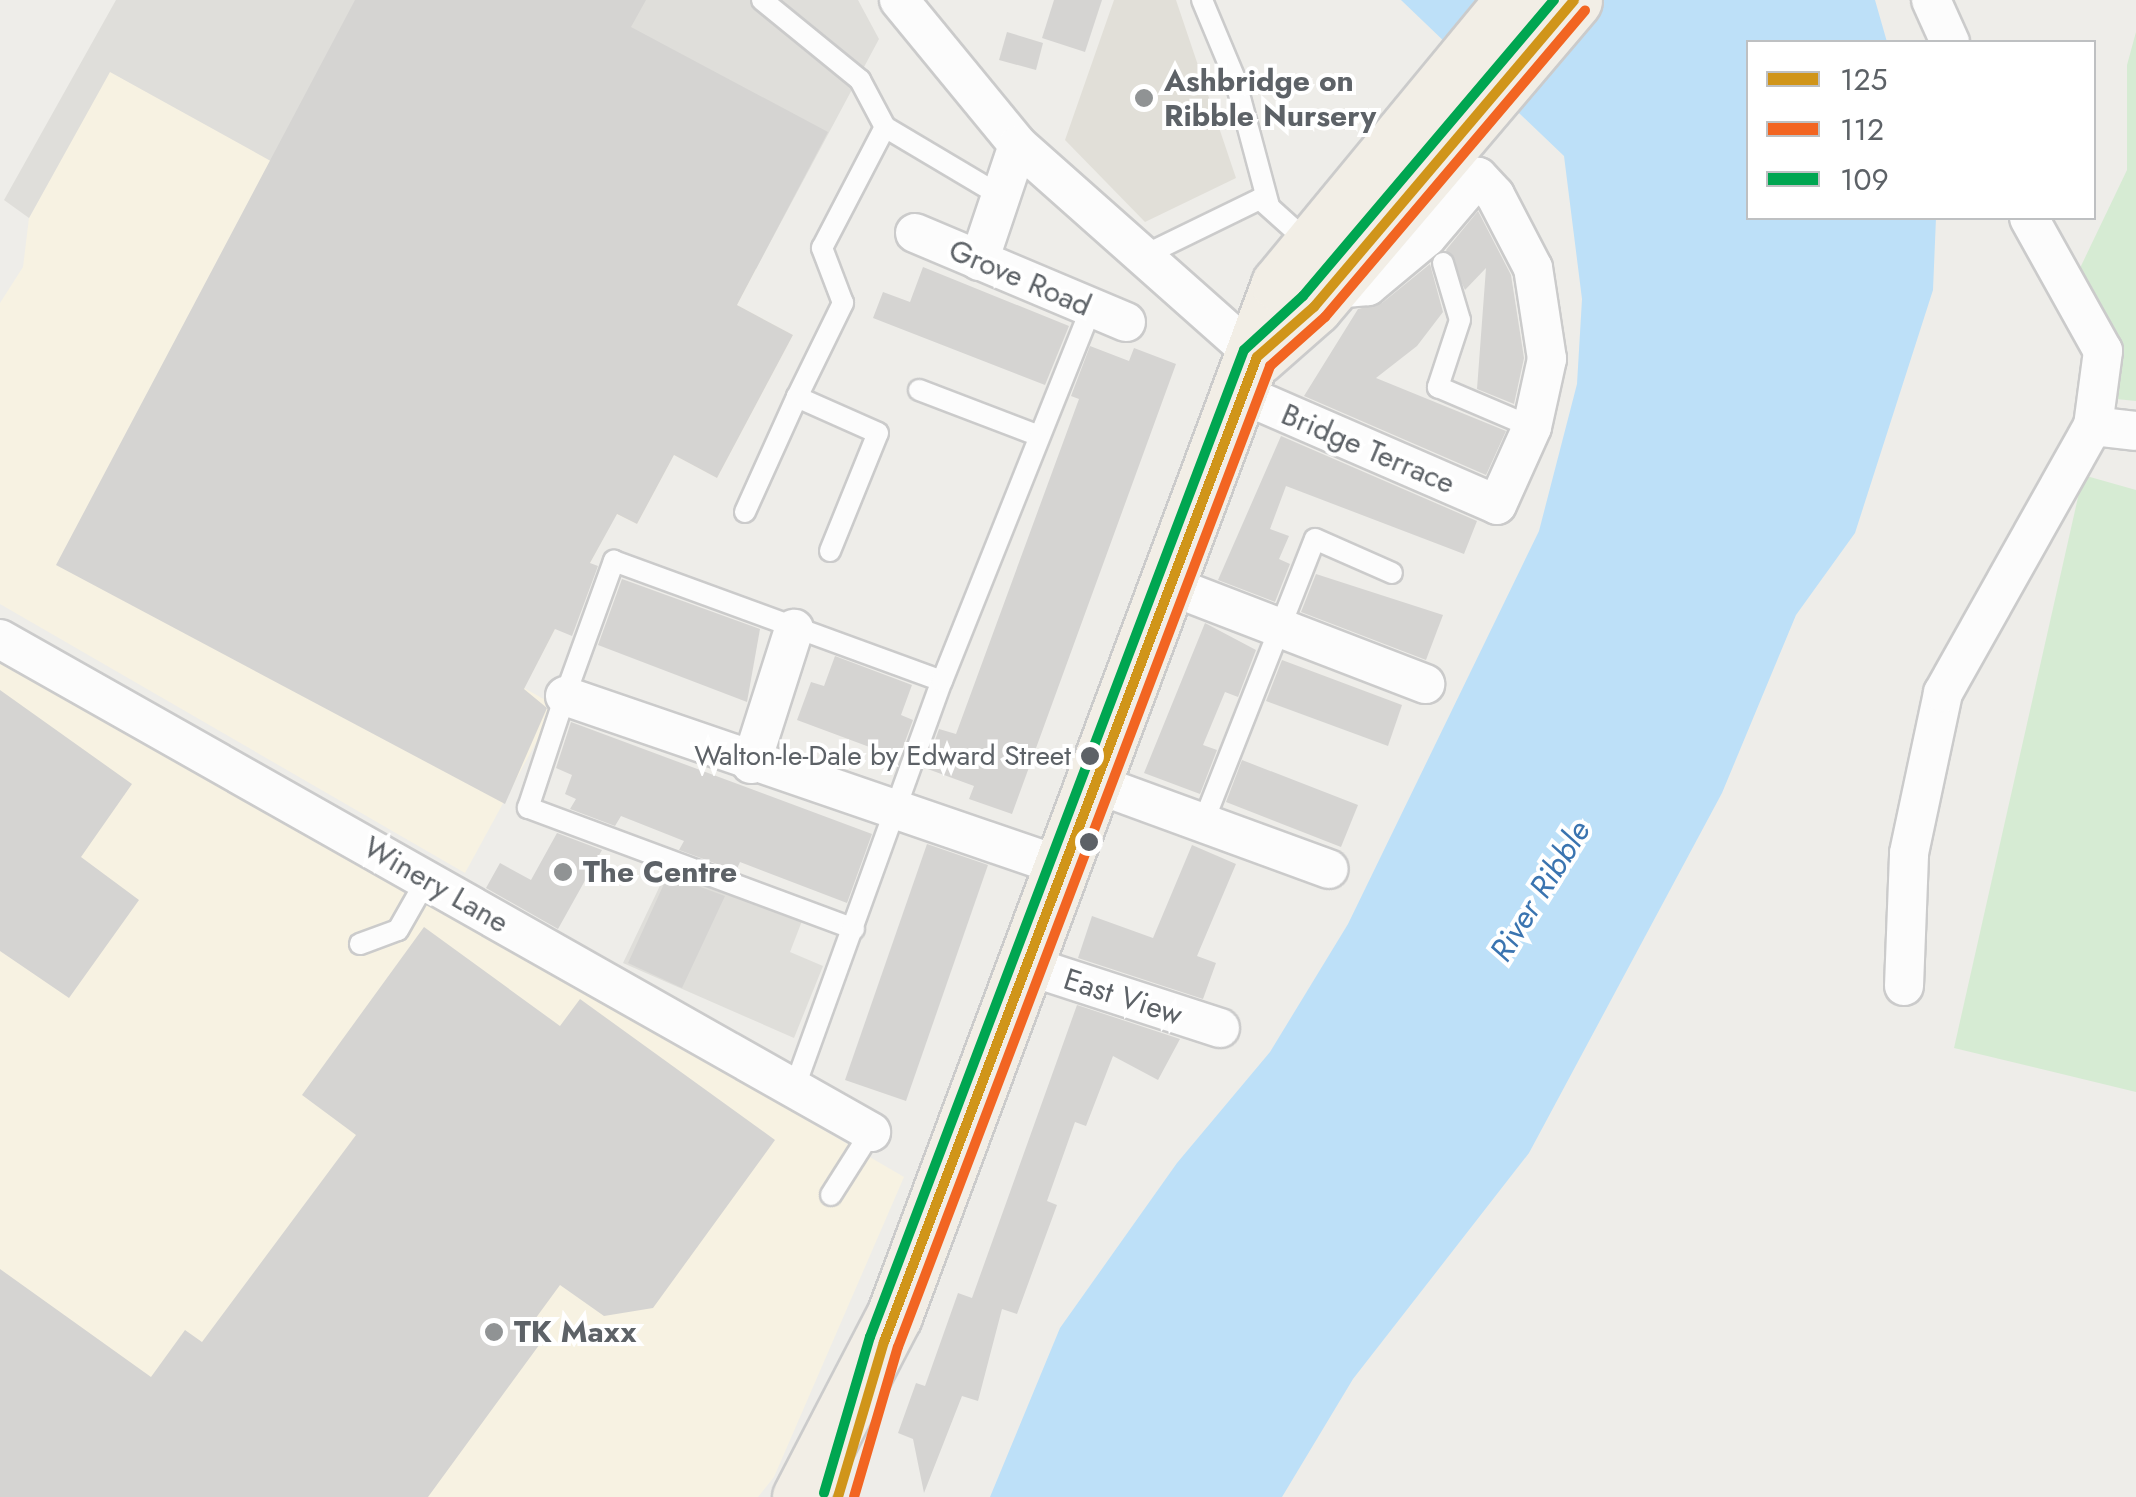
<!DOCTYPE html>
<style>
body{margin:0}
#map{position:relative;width:2136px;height:1497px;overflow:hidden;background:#eeede9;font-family:Jost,sans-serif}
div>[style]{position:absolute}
.commercial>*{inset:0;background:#f7f2e2}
.industrial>*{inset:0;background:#dfdeda}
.education>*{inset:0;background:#e1dfd8}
.green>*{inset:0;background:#d6ebd3}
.water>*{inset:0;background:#bde0f8}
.building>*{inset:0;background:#d5d4d2}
.roads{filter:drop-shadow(2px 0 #cbcbcb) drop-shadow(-2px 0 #cbcbcb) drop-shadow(0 2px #cbcbcb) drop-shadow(0 -2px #cbcbcb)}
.service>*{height:20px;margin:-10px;padding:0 10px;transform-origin:10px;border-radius:10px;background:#fcfcfc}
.minor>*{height:38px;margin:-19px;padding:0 19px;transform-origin:19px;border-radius:19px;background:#fcfcfc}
.trunk>*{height:55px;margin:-27.5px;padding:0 27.5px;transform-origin:27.5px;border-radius:27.5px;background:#f2eee6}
.bus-1>*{height:10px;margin:-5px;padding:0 5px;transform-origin:5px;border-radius:5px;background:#d0951a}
.bus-2>*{height:10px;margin:-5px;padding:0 5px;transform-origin:5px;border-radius:5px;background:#f26522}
.bus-3>*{height:10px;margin:-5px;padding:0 5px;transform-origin:5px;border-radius:5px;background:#00a651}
.dots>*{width:28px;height:28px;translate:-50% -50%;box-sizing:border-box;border:5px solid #fff;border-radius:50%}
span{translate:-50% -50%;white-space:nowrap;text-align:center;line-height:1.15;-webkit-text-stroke:8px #fff;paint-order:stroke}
.bus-label{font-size:28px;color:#5d6267}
.right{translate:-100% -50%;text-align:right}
.poi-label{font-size:30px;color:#5d6267;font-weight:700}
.left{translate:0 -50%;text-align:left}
.street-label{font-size:30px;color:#5d6267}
.water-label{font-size:32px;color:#3a74b0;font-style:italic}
.legend{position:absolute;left:1746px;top:40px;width:350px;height:180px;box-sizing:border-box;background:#fff;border:2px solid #bec0c2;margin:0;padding:12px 18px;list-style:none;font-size:30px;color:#5d6267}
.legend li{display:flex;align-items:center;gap:20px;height:50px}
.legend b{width:50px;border:2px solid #bec0c2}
</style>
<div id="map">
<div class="commercial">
<div style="clip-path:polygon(109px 71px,419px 242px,756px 269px,737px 305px,793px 335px,717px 478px,674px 455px,637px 524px,616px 514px,524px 688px,556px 706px,465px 873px,0 604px,0 303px,23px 267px,29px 218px)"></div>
<div style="clip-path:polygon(0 650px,904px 1177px,774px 1477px,758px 1497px,0 1497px)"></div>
</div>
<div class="industrial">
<div style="clip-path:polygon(116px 0,858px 0,879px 39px,756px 269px,419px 243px,110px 72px,29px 218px,4px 200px)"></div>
<div style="clip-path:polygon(667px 871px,802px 921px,790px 952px,823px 966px,794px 1038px,623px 963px)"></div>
</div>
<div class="education">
<div style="clip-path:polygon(1114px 0,1176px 0,1236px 178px,1145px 222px,1065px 140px)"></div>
</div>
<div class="green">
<div style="clip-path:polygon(2136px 32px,2136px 401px,2116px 399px,2069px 291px,2127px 170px,2127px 65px)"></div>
<div style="clip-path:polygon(2083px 475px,2136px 490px,2136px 1092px,1954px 1048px)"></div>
</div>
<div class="water">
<div style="clip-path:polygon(1401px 0,1875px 0,1887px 42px,1748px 42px,1748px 218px,1936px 218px,1933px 290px,1855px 533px,1796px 615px,1722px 793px,1529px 1153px,1353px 1379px,1282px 1497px,990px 1497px,1060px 1328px,1177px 1163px,1270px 1052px,1348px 924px,1539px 531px,1577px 384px,1582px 299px,1564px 156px)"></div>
</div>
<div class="building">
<div style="clip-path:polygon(355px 0,646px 0,631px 27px,828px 132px,737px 305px,793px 335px,717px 478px,674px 455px,637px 524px,617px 514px,590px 563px,598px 566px,572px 636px,555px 629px,524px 689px,547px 708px,505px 804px,56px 565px)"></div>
<div style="clip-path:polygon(1054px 0,1102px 0,1085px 52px,1042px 38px)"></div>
<div style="clip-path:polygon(1007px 32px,1043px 43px,1036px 70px,999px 60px)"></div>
<div style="clip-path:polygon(1478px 211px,1511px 275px,1524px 358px,1514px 404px,1477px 389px,1486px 268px,1465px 290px,1446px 250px)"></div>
<div style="clip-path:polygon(1430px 264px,1443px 312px,1417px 346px,1376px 378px,1506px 431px,1486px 475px,1304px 396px,1358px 309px,1382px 303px)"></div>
<div style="clip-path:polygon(923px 267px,1069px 326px,1045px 385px,873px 318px,883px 292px,910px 302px)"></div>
<div style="clip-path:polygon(1090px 346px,1129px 361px,1134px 348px,1176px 364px,1012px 814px,969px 799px,974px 786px,925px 768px,939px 729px,956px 734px,1079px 399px,1071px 396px)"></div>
<div style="clip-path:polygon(1281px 436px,1477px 521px,1464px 554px,1286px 486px,1270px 529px,1289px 536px,1279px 559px,1290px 564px,1275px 602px,1218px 580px)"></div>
<div style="clip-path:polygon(1316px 574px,1443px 615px,1426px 660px,1301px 612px)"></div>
<div style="clip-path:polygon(622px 579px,760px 629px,747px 702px,598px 645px)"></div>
<div style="clip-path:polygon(1205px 623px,1256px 650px,1238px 697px,1225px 692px,1203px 745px,1217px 750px,1200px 794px,1144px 773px)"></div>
<div style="clip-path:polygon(835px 656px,912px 685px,901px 715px,913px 720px,899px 758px,797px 720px,811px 682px,824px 686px)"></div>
<div style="clip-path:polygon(1282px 660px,1402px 705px,1388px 746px,1266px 701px)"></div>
<div style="clip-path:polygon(0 690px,132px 784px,81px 857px,139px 900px,69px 998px,0 951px)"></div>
<div style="clip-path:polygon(571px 722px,872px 834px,847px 903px,740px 862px,736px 871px,679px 850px,684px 841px,621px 816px,615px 826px,570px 809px,576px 799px,565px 794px,572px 775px,556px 768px)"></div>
<div style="clip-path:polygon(1242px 760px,1358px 805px,1341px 847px,1226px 802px)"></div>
<div style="clip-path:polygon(557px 833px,602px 850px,558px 929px,486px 888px,500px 863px,531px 880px)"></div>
<div style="clip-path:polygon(927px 844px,988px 865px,906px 1101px,845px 1080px)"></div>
<div style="clip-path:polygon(1192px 845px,1236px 864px,1197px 956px,1216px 963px,1203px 999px,1078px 958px,1092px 916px,1153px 938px)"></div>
<div style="clip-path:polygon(668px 875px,725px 896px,682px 988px,628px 963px)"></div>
<div style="clip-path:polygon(424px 927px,560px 1026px,580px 999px,775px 1140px,653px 1308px,604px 1316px,560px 1285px,530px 1326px,545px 1337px,428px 1497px,0 1497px,0 1269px,151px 1377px,185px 1330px,202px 1342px,356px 1135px,302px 1095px)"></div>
<div style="clip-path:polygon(1077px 1005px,1180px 1039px,1158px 1080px,1113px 1056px,1086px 1126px,1075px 1122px,1047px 1201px,1057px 1205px,1017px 1314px,1002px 1309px,978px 1401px,962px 1396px,924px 1493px,913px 1439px,898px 1433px,916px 1383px,925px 1386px,958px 1293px,972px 1298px)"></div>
</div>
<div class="roads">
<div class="service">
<div style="left:762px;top:0;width:127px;rotate:39.2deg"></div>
<div style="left:860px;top:80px;width:53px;rotate:62deg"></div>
<div style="left:885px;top:127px;width:135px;rotate:30.7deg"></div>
<div style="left:1202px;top:0;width:86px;rotate:67.3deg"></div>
<div style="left:1235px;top:79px;width:131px;rotate:75deg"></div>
<div style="left:1141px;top:257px;width:132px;rotate:-26deg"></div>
<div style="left:1260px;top:199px;width:66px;rotate:41.9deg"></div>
<div style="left:1443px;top:263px;width:59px;rotate:73.4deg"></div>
<div style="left:1460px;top:320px;width:71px;rotate:108.2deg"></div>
<div style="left:1438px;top:387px;width:102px;rotate:23.1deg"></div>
<div style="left:919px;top:390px;width:126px;rotate:20.9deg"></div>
<div style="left:745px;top:512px;width:126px;rotate:-65.7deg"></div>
<div style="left:830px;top:551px;width:127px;rotate:-67.9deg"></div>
<div style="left:878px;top:433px;width:89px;rotate:-156deg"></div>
<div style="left:797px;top:397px;width:105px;rotate:-63.9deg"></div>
<div style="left:843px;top:303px;width:59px;rotate:-110.9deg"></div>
<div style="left:822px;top:248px;width:136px;rotate:-62.5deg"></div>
<div style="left:1203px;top:823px;width:305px;rotate:-68.5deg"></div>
<div style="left:1315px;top:539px;width:84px;rotate:23.8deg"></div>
<div style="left:854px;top:929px;width:348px;rotate:-159.6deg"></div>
<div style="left:528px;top:808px;width:118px;rotate:-71.7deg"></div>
<div style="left:565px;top:696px;width:144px;rotate:-70.1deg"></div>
<div style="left:614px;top:561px;width:349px;rotate:20.1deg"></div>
<div style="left:360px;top:944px;width:40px;rotate:-20.2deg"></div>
<div style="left:398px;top:930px;width:59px;rotate:-60.4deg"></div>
<div style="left:794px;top:1089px;width:434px;rotate:-70.1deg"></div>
<div style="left:942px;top:681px;width:402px;rotate:-68.2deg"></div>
<div style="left:831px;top:1195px;width:75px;rotate:-57.6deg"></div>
</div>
<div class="minor">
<div style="left:899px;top:0;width:188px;rotate:50.6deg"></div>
<div style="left:1018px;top:145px;width:319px;rotate:41.6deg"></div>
<div style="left:1931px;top:0;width:46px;rotate:65.7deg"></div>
<div style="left:915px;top:233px;width:229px;rotate:22.9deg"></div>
<div style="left:979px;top:261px;width:122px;rotate:-71.4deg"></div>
<div style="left:1240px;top:393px;width:280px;rotate:23.5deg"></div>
<div style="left:1497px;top:505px;width:85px;rotate:-65.8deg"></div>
<div style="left:1532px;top:427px;width:70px;rotate:-77.6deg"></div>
<div style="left:1547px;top:359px;width:92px;rotate:-98.7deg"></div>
<div style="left:1533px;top:268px;width:82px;rotate:-117.5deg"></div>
<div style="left:1495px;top:195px;width:25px;rotate:-133deg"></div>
<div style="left:1478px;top:177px;width:79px;rotate:130.4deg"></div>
<div style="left:1427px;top:237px;width:77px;rotate:140.3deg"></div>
<div style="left:1368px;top:286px;width:38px;rotate:175deg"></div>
<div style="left:2093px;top:426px;width:43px;rotate:6.6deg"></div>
<div style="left:1166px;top:584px;width:278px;rotate:21.1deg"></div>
<div style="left:0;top:639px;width:1001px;rotate:29.51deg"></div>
<div style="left:565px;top:696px;width:523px;rotate:18.95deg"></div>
<div style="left:751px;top:764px;width:142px;rotate:-72.3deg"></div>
<div style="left:1091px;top:782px;width:253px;rotate:20.1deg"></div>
<div style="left:1026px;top:965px;width:204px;rotate:18deg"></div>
<div style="left:1904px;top:986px;width:133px;rotate:-87.8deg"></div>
<div style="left:1909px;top:853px;width:164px;rotate:-78deg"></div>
<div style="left:1943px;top:693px;width:306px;rotate:-60.7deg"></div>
<div style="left:2093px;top:426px;width:76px;rotate:-82.4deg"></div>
<div style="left:2103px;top:351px;width:152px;rotate:-119.1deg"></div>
</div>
<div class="trunk">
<div style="left:1257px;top:357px;width:76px;rotate:-41.3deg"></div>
<div style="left:1314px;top:307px;width:402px;rotate:-49.7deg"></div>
<div style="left:800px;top:1497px;width:204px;rotate:-62.6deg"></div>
<div style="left:894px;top:1316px;width:1101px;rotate:-69.54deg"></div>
<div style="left:1279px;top:284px;width:368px;rotate:-50.5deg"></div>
</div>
</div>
<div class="bus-1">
<div style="left:838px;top:1497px;width:162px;rotate:-73.5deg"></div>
<div style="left:884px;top:1342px;width:1053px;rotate:-69.26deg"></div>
<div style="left:1257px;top:357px;width:76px;rotate:-41.3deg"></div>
<div style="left:1314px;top:307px;width:402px;rotate:-49.7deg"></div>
</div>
<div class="bus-2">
<div style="left:854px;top:1497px;width:156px;rotate:-73.7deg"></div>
<div style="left:898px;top:1347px;width:1049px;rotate:-69.23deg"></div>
<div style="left:1270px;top:366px;width:74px;rotate:-41.7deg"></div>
<div style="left:1325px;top:317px;width:402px;rotate:-49.7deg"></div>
</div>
<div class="bus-3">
<div style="left:824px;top:1493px;width:163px;rotate:-73.6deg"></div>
<div style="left:870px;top:1337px;width:1055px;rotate:-69.25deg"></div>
<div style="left:1244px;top:350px;width:80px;rotate:-42.5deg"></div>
<div style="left:1303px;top:296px;width:388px;rotate:-49.7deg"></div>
</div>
<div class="dots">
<div style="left:1144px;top:98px;background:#909394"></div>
<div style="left:1090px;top:756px;background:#5d6267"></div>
<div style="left:1089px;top:842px;background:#5d6267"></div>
<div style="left:563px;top:872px;background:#909394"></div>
<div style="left:494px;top:1332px;background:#909394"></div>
</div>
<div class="bus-label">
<span class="right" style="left:1071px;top:756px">Walton-le-Dale by Edward Street</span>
</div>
<div class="poi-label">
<span class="left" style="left:1164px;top:98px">Ashbridge on<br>Ribble Nursery</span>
<span class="left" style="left:583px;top:872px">The Centre</span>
<span class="left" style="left:514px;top:1332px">TK Maxx</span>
</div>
<div class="street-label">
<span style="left:1020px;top:278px;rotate:23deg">Grove Road</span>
<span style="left:1368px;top:449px;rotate:23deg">Bridge Terrace</span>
<span style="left:436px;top:885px;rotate:30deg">Winery Lane</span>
<span style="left:1123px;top:997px;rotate:18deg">East View</span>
</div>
<div class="water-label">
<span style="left:1540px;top:891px;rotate:-58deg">River Ribble</span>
</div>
<ul class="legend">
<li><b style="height:12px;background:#d0951a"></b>125</li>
<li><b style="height:12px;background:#f26522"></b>112</li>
<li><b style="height:12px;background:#00a651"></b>109</li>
</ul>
</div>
